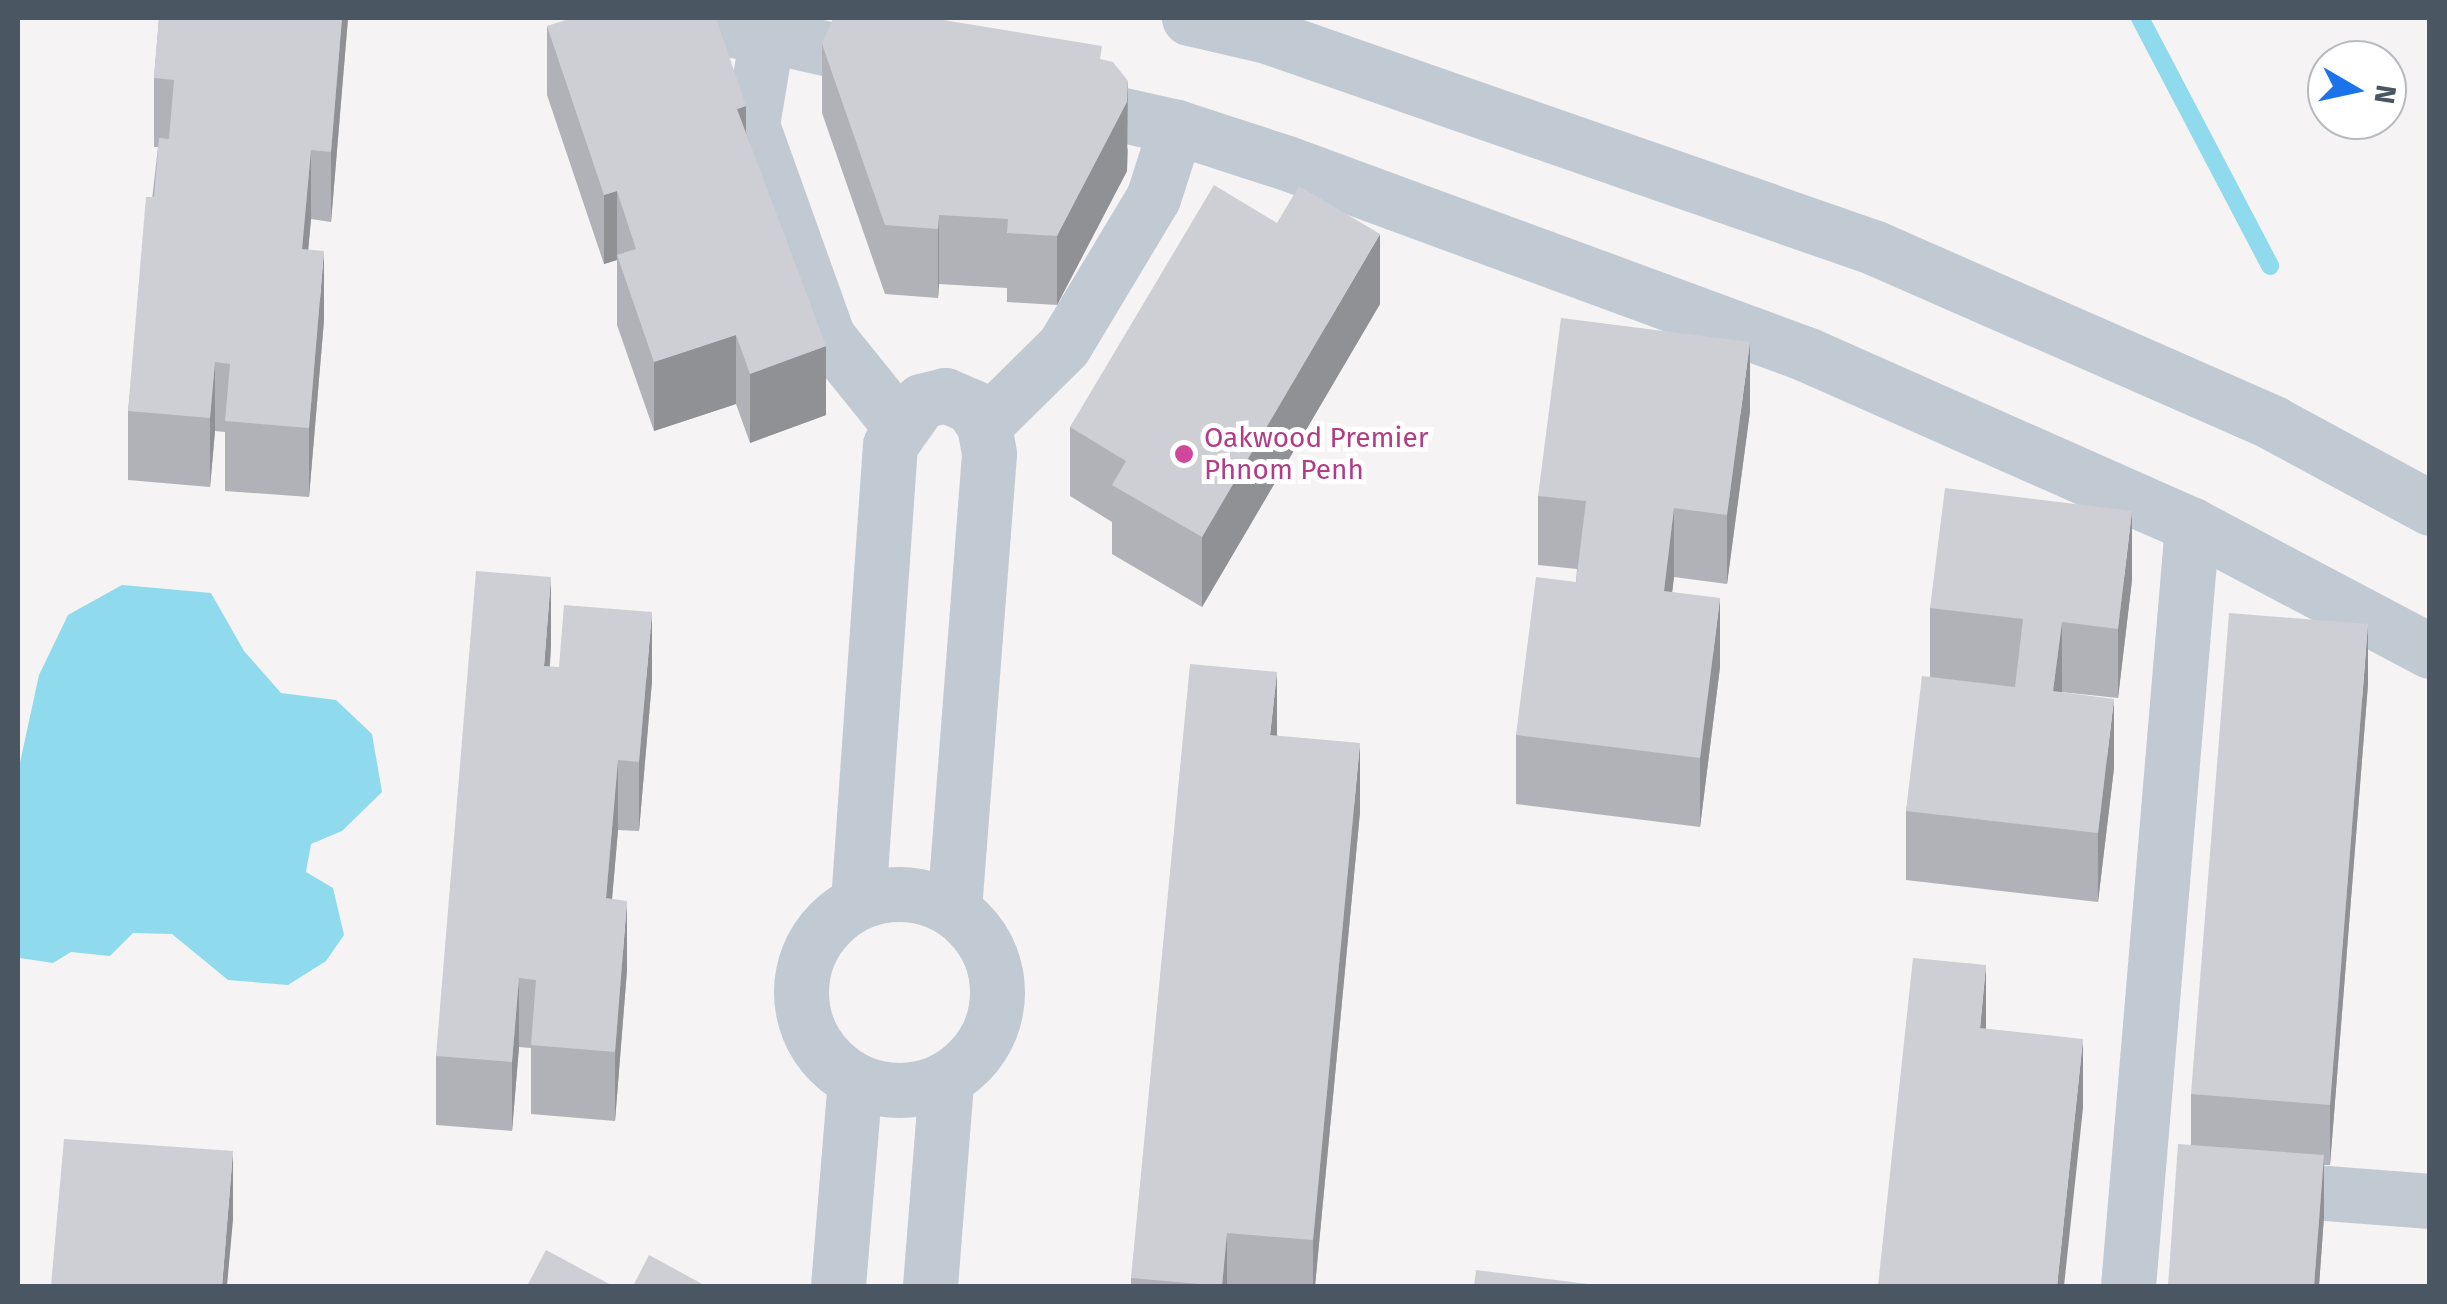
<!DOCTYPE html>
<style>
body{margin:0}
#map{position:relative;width:2447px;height:1304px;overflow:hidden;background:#f5f3f3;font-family:"Fira Sans",sans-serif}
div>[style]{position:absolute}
.water>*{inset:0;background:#90daee}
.stream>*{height:18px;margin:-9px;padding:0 9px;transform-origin:9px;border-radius:9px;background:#90daee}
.minor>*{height:55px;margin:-27.5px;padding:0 27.5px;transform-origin:27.5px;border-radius:27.5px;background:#c1cad2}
.minor>.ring{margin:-27.5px;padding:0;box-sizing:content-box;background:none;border:55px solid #c1cad2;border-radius:50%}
.wall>*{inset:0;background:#b0b2b7}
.shaded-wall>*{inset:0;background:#909195}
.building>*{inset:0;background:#cdcfd5}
.dots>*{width:28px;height:28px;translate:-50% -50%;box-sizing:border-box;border:5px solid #fff;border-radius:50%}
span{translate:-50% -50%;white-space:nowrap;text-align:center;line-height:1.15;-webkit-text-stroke:10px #fff;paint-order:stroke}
.hotel-label{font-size:28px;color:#b23c85}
.left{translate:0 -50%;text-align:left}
.frame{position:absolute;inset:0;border:20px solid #4a5661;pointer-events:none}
.north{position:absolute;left:2307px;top:40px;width:100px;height:100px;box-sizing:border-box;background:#fff;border:2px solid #b7bbc0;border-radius:50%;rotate:99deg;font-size:28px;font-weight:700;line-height:40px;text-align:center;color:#4a5661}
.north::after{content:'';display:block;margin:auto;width:35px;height:45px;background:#1a73e8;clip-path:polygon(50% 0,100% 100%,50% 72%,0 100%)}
</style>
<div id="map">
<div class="water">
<div style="clip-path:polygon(122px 585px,211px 593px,244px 651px,281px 693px,336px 700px,372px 734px,382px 792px,342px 831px,311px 844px,306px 872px,333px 888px,344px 935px,326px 961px,288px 985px,228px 980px,172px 934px,133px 933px,110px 956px,71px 952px,53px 963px,20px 958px,18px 772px,39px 675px,68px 615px)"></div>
</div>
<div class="stream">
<div style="left:2140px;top:18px;width:280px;rotate:62.3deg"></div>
</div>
<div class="minor">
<div style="left:647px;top:18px;width:121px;rotate:8.1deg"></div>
<div style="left:767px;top:35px;width:132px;rotate:12.7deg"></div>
<div style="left:1189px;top:18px;width:80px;rotate:13deg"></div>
<div style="left:1267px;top:36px;width:642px;rotate:19.2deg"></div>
<div style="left:1873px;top:247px;width:437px;rotate:23.7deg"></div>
<div style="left:2273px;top:423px;width:179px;rotate:28.4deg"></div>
<div style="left:767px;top:35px;width:91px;rotate:99.5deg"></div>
<div style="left:752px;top:125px;width:225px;rotate:70.3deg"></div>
<div style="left:828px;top:337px;width:113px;rotate:51.1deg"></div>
<div style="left:1053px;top:99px;width:126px;rotate:12.8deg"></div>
<div style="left:1176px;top:127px;width:117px;rotate:18deg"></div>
<div style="left:1287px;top:163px;width:553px;rotate:20.2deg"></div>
<div style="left:1806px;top:354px;width:422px;rotate:23.9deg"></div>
<div style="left:2192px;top:525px;width:269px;rotate:27.9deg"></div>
<div style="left:984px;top:425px;width:112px;rotate:-44.6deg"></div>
<div style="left:1064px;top:346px;width:173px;rotate:-59deg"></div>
<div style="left:1153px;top:198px;width:75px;rotate:-72.1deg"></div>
<div class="ring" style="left:801px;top:894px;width:141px;height:141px"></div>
<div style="left:858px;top:902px;width:458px;rotate:-86deg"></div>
<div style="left:890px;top:445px;width:54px;rotate:-54.8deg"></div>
<div style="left:921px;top:401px;width:25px;rotate:-14deg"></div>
<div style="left:945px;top:395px;width:28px;rotate:23deg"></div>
<div style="left:971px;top:406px;width:23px;rotate:56deg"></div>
<div style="left:984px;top:425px;width:29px;rotate:80deg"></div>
<div style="left:989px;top:454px;width:457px;rotate:94.4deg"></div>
<div style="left:2248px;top:1187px;width:183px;rotate:4.4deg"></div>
<div style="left:838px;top:1286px;width:206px;rotate:-85.3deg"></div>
<div style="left:930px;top:1286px;width:204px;rotate:-85.5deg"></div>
<div style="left:2128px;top:1286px;width:764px;rotate:-85.19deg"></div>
</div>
<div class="wall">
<div style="clip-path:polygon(159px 18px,348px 18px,331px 222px,311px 219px,308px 250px,324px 320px,309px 497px,225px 491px,225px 432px,215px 431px,210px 487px,128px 480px,128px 411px,158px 147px,154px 147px,154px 78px)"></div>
<div style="clip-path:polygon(547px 26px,746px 131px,826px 415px,750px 443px,736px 404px,654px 431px,617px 325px,617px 260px,604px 264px,547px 95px)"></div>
<div style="clip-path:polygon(822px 44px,1102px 60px,1128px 150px,1127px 171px,1057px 305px,1007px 302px,1007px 288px,939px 284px,938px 298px,885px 294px,822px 113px)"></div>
<div style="clip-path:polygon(1380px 304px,1202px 607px,1112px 554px,1112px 522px,1070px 496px,1070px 427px)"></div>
<div style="clip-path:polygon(1750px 411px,1727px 584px,1674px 577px,1672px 592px,1720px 667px,1700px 827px,1516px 804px,1516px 735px,1576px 582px,1577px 569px,1538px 565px,1538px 496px)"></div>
<div style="clip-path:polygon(2132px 580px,2118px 698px,2061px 692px,2114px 768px,2098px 902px,1906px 880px,1906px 811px,1930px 677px,1930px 608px)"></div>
<div style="clip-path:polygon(551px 646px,550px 667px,652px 681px,639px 831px,618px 830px,612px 899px,627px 970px,615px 1121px,531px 1114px,531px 1048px,519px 1047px,512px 1131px,436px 1125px,436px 1056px)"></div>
<div style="clip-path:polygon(2368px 684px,2330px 1165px,2324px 1165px,2324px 1216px,2319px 1286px,2168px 1286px,2191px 1145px,2191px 1094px)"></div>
<div style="clip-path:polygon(1277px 735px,1360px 812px,1315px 1286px,1131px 1286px,1131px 1278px)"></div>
</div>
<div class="shaded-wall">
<div style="clip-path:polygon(342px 18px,348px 18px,331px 222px,331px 152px)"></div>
<div style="clip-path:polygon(1128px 81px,1127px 171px,1057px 305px,1057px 236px)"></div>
<div style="clip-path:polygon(746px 106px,746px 175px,737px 109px)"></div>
<div style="clip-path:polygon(311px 150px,311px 219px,302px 318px,302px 249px)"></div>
<div style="clip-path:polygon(617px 191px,617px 260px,604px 264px,604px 195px)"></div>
<div style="clip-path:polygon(939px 215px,939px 284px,938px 298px,938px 229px)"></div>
<div style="clip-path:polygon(1380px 234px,1380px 304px,1202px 607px,1202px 537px)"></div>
<div style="clip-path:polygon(324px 251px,324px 320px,309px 497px,309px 428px)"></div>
<div style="clip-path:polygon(736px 335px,736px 404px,654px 431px,654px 362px)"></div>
<div style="clip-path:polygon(1750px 342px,1750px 411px,1727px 584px,1727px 515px)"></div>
<div style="clip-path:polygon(826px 346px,826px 415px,750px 443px,750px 374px)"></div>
<div style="clip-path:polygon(215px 362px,215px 431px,210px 487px,210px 418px)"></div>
<div style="clip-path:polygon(1674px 508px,1674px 577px,1664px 660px,1664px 591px)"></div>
<div style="clip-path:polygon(2132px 511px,2132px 580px,2118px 698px,2118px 629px)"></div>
<div style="clip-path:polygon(551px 577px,551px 646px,544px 736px,544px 666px)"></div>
<div style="clip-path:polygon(1720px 598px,1720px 667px,1700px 827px,1700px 758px)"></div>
<div style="clip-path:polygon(652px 612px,652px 681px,639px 831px,639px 762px)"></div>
<div style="clip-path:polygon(2062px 622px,2062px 691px,2053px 760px,2053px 691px)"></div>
<div style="clip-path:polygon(2368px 624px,2368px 684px,2330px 1165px,2330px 1105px)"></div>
<div style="clip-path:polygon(1277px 672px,1277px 741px,1270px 735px)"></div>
<div style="clip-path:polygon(2114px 699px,2114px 768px,2098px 902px,2098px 833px)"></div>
<div style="clip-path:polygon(1360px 743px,1360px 812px,1315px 1286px,1313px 1286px,1313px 1240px)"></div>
<div style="clip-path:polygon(618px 760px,618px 830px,606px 968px,606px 898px)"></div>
<div style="clip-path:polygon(627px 901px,627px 970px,615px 1121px,615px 1052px)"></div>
<div style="clip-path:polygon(1986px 965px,1986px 1034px,1980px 1028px)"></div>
<div style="clip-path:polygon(519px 978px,519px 1047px,512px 1131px,512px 1062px)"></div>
<div style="clip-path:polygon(2083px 1039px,2083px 1108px,2064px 1286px,2057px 1286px)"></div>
<div style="clip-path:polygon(233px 1151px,233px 1220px,227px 1286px,222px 1286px)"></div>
<div style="clip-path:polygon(2324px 1155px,2324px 1216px,2319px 1286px,2314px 1286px)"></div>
<div style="clip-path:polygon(1227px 1233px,1227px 1286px,1222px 1286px)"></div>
</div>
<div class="building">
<div style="clip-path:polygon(159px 18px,342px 18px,331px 152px,311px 150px,302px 249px,324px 251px,309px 428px,225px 421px,230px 364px,215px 362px,210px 418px,128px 411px,146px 197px,154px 197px,159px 138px,169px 139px,174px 80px,154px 78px)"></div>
<div style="clip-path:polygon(572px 18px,716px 18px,746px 106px,737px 109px,826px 346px,750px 374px,736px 335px,654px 362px,617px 255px,636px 249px,617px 191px,604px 195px,547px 26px)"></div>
<div style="clip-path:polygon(833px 18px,931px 18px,1102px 46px,1100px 59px,1113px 62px,1128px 81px,1127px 102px,1057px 236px,1007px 233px,1008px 219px,939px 215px,938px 229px,885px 225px,822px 44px)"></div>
<div style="clip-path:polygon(1214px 185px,1277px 223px,1299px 186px,1380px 234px,1202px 537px,1112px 485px,1126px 461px,1070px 427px)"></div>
<div style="clip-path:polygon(1561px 318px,1750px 342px,1727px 515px,1674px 508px,1664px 591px,1720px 598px,1700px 758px,1516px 735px,1536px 577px,1576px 582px,1586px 501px,1538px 496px)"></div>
<div style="clip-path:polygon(1945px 488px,2132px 511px,2118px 629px,2062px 622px,2053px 691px,2114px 699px,2098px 833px,1906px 811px,1922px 676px,2015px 687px,2023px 619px,1930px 608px)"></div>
<div style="clip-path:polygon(476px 571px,551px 577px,544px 666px,559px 667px,564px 605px,652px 612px,639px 762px,618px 760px,606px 898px,627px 901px,615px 1052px,531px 1045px,536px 980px,519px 978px,512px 1062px,436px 1056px)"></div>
<div style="clip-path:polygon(2229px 613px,2368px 624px,2330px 1105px,2191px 1094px)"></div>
<div style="clip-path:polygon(1190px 664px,1277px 672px,1270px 735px,1360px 743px,1313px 1240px,1227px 1233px,1222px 1286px,1131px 1278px)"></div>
<div style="clip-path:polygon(1913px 958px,1986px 965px,1980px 1028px,2083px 1039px,2057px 1286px,1878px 1286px)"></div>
<div style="clip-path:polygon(64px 1139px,233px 1151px,222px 1286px,51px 1286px)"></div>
<div style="clip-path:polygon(2178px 1144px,2324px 1155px,2314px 1286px,2168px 1286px)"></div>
<div style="clip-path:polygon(546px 1250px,613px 1286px,527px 1286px)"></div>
<div style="clip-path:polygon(649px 1255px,706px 1286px,633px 1286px)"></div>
<div style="clip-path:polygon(1476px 1270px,1604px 1286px,1474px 1286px)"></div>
</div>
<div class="dots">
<div style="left:1184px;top:454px;background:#d1479c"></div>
</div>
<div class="hotel-label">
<span class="left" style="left:1204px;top:454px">Oakwood Premier<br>Phnom Penh</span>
</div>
<div class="frame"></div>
<div class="north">N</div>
</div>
